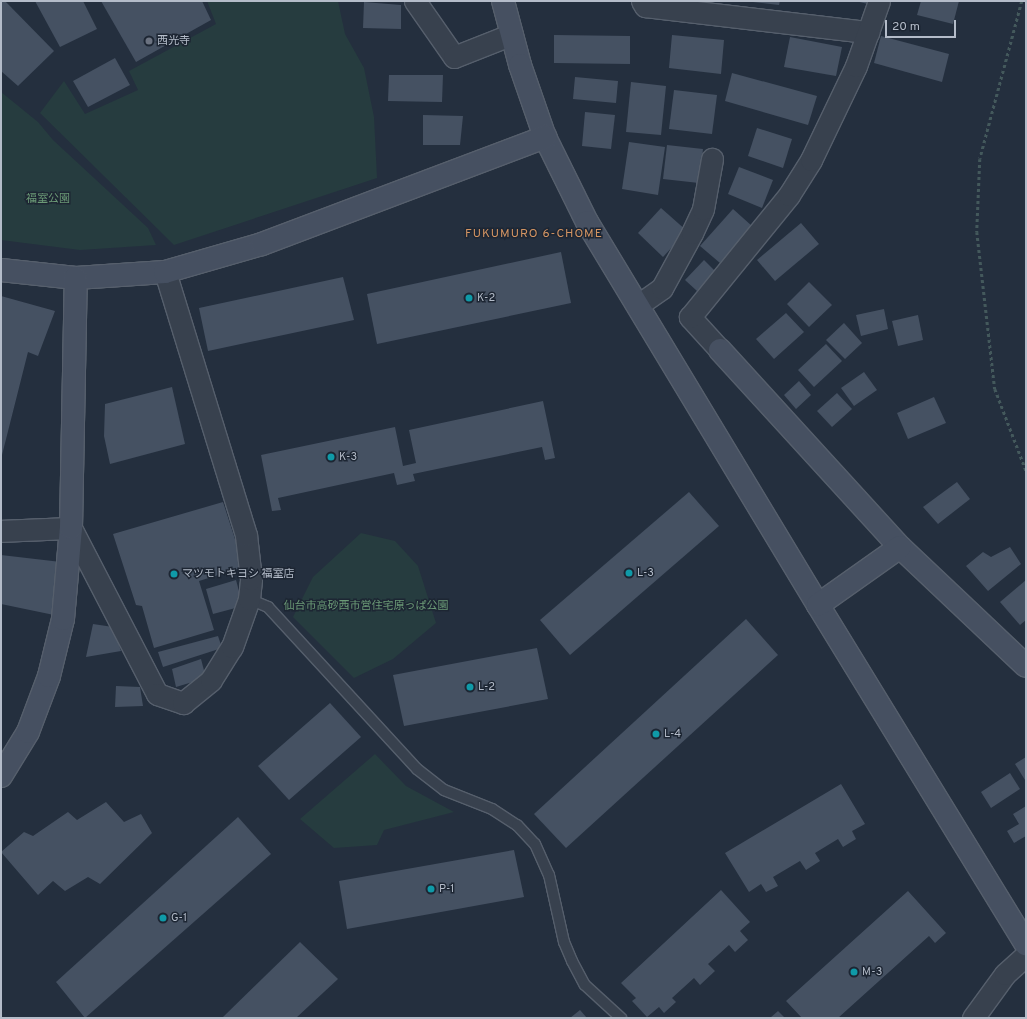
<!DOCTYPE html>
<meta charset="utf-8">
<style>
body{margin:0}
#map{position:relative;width:1027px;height:1019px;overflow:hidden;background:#242f3e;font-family:Overpass,"Noto Sans JP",sans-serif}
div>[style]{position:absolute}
.green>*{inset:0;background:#263c3f}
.building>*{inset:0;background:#455162}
.path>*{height:2.5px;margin-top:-1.25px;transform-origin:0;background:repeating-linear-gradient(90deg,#44595c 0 3px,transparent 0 6px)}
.roads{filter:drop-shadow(1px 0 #565f6c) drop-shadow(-1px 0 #565f6c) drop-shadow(0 1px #565f6c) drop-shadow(0 -1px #565f6c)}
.lane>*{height:10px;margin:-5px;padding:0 5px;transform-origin:5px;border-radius:5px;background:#38414e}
.street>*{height:21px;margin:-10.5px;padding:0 10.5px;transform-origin:10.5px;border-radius:10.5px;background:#38414e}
.secondary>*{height:22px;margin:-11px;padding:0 11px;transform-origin:11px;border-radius:11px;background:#465061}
.dots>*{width:11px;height:11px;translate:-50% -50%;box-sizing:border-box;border:2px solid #1d2633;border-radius:50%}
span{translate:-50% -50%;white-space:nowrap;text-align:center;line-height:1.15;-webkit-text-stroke:3px #1d2633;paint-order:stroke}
.poi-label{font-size:11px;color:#b4bcc9}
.left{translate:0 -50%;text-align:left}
.park-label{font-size:11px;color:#6b9a76}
.neighbourhood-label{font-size:12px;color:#d59563;letter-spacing:1px}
.frame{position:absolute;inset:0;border:2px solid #b4bcc9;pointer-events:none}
.scale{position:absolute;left:885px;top:20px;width:71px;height:18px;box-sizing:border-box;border:2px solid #b4bcc9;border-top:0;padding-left:5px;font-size:12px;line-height:14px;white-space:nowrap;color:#b4bcc9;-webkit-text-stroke:3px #1d2633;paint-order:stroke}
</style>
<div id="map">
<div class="green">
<div style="clip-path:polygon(207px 1px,338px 1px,345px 34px,364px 68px,374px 117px,377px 178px,174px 245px,40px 113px,64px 81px,85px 114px,138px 90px,129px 71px,216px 24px)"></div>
<div style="clip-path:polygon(1px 92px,38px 122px,53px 140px,148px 228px,156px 245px,80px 250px,1px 240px)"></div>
<div style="clip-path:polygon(361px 533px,395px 541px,418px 566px,436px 623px,393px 659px,354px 678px,293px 617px,313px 577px)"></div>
<div style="clip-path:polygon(375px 754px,406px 786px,454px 812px,384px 830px,377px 845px,334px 848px,300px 819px)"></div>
</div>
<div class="building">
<div style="clip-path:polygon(1px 1px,5px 1px,54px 51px,18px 86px,1px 71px)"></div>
<div style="clip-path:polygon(35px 1px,83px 1px,97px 29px,60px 47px)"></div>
<div style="clip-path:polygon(101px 1px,202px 1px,211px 20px,136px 62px)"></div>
<div style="clip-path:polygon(744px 1px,780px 1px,779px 5px)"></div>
<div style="clip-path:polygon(855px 1px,868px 1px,868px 4px)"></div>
<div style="clip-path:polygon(921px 1px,959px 1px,953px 24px,917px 15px)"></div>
<div style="clip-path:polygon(364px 2px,401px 5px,401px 29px,363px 28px)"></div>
<div style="clip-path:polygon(554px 35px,630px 36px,630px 64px,554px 63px)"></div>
<div style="clip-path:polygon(672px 35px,724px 40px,721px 74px,669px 68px)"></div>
<div style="clip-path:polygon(881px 36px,949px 54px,942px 82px,874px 63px)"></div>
<div style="clip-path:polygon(790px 37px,842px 47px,836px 76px,784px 67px)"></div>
<div style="clip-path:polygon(115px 58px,130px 85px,88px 107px,73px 81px)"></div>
<div style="clip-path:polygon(732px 73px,817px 96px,808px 125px,725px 101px)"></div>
<div style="clip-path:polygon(389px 75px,443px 75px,442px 102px,388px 101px)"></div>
<div style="clip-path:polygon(575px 77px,618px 81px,616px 103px,573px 99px)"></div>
<div style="clip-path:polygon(631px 82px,666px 86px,661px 135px,626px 132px)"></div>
<div style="clip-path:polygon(674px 90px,717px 95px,712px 134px,669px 129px)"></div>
<div style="clip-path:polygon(585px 112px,615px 115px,611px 149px,582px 146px)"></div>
<div style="clip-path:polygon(423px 115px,463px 116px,460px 145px,423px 145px)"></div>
<div style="clip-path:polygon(757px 128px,792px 139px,783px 168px,748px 156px)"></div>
<div style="clip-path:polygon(629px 142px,665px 147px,658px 195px,622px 189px)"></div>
<div style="clip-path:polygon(667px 145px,703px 149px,699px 183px,663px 179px)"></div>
<div style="clip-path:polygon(739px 167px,773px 180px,762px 208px,728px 194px)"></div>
<div style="clip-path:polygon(661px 208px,687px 231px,663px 257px,638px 233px)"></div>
<div style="clip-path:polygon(733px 209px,752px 226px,720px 263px,700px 246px)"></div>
<div style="clip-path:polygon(801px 223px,819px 244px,775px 281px,757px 260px)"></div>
<div style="clip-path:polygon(561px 252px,571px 303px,377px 344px,367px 294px)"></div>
<div style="clip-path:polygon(704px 260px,716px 272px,697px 291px,685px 280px)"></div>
<div style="clip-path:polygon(343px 277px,354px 320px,208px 351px,199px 308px)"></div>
<div style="clip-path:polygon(809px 282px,832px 305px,809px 327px,787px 304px)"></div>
<div style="clip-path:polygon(1px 296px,55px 311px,38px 356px,28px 352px,2px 455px)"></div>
<div style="clip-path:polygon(884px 309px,888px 329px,861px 336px,856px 315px)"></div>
<div style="clip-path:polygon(786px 313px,804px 332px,774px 359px,756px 339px)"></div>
<div style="clip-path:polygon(918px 315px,923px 340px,898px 346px,892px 321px)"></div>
<div style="clip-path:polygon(844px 323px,862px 343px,845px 359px,826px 340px)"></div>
<div style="clip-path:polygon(826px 344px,842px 361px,814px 387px,798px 370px)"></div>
<div style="clip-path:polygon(864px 372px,877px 390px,854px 406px,841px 388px)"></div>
<div style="clip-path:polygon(799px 381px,811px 395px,796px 409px,784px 395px)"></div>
<div style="clip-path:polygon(172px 387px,185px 444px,110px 464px,104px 436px,105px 404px)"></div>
<div style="clip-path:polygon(837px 393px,852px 409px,832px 427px,817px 411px)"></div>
<div style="clip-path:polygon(934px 397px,946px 423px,908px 439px,897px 413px)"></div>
<div style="clip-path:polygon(543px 401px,555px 458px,545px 460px,542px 447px,413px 474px,415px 481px,397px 485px,394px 473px,278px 498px,281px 510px,272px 511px,261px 455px,395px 427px,403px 466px,416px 463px,409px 430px)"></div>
<div style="clip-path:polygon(957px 482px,970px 499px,938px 524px,923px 507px)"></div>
<div style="clip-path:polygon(689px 492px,719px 526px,570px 655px,540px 620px)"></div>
<div style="clip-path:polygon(223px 502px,244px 567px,199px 581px,214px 630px,154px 648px,142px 606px,136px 605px,113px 534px)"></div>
<div style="clip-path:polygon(1010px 547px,1021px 564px,988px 591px,966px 566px,983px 552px,991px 557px)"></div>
<div style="clip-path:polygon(1px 555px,61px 562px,54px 615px,1px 604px)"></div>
<div style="clip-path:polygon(236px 580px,243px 606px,213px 614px,206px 589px)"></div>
<div style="clip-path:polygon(1026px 580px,1026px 620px,1020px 625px,1000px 602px)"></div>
<div style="clip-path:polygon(746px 619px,778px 655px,566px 848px,534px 814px)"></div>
<div style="clip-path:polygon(93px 624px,113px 627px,121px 651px,86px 657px)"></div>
<div style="clip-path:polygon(218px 636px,222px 648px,163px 667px,158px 652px)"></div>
<div style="clip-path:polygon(537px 648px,548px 699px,404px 726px,393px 675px)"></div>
<div style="clip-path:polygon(201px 659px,206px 678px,176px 687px,172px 669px)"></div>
<div style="clip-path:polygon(116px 686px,140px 687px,143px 706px,115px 707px)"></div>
<div style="clip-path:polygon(330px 703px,361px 737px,289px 800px,258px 766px)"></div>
<div style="clip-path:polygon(1026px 757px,1026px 779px,1025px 780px,1015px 764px)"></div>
<div style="clip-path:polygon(1010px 773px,1020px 789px,991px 808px,981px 792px)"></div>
<div style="clip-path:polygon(841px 784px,865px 824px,852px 831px,856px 839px,843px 847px,838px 839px,815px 853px,820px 861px,806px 870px,800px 861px,773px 877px,778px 886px,766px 892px,761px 884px,749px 892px,725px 853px)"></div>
<div style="clip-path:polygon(106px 802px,124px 822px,141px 814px,152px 833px,100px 884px,88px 877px,65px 891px,53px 881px,38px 895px,1px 852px,24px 832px,33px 836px,68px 812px,77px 820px)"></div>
<div style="clip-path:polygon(1026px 806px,1026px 836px,1014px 843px,1007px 831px,1019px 824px,1013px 814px)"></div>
<div style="clip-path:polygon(238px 817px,271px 854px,85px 1018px,56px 982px)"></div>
<div style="clip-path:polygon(514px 850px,524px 897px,347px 929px,339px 881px)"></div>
<div style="clip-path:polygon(721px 890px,750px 922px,740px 931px,748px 940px,735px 952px,729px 945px,708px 964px,715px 971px,700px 985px,694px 978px,672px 998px,676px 1002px,664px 1013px,659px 1007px,647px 1017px,632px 1001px,636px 998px,621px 983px)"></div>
<div style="clip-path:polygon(908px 891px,946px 933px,935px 943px,929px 936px,838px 1018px,802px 1018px,786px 1001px)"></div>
<div style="clip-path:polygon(300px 942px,338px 979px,296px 1018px,222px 1018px)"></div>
<div style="clip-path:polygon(580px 1010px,587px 1018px,570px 1018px)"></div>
<div style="clip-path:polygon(778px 1011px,785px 1018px,770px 1018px)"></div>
</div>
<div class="path">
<div style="left:1022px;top:1px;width:163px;rotate:104.9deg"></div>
<div style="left:980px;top:159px;width:73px;rotate:92.4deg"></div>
<div style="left:977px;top:232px;width:158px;rotate:83.5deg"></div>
<div style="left:995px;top:389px;width:87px;rotate:69.1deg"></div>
</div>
<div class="roads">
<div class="lane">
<div style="left:249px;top:599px;width:21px;rotate:23deg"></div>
<div style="left:268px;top:607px;width:220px;rotate:47.4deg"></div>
<div style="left:417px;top:769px;width:34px;rotate:38deg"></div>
<div style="left:444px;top:790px;width:52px;rotate:21.6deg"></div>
<div style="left:492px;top:809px;width:30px;rotate:33deg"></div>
<div style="left:517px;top:825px;width:26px;rotate:47deg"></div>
<div style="left:535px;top:844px;width:34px;rotate:66deg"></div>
<div style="left:549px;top:875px;width:69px;rotate:77.4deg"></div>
<div style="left:564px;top:942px;width:21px;rotate:67deg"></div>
<div style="left:572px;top:961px;width:27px;rotate:62deg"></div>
<div style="left:585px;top:985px;width:49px;rotate:42.5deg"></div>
</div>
<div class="street">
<div style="left:415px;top:1px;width:68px;rotate:55.1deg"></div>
<div style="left:454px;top:57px;width:62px;rotate:-21.6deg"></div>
<div style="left:642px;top:1px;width:6px;rotate:59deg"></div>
<div style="left:645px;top:6px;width:225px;rotate:6.7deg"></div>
<div style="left:638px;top:305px;width:29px;rotate:-35deg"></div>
<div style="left:662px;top:288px;width:63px;rotate:-61.4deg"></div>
<div style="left:692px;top:233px;width:26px;rotate:-65deg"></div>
<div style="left:703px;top:209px;width:51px;rotate:-79.8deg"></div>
<div style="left:720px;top:350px;width:45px;rotate:-132.3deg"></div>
<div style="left:690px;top:317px;width:157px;rotate:-50.9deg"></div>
<div style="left:789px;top:195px;width:41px;rotate:-57.8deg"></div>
<div style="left:811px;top:160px;width:104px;rotate:-64.4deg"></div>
<div style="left:856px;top:66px;width:69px;rotate:-70.5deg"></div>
<div style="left:1px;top:531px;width:70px;rotate:-2.5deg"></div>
<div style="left:71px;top:528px;width:187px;rotate:62.6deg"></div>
<div style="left:157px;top:694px;width:28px;rotate:19deg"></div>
<div style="left:183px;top:703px;width:36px;rotate:-39deg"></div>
<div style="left:211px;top:680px;width:39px;rotate:-58deg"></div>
<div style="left:232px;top:647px;width:51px;rotate:-70.5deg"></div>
<div style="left:249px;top:599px;width:20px;rotate:-84deg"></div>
<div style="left:251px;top:579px;width:44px;rotate:-96.5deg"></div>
<div style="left:246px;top:535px;width:275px;rotate:-107.1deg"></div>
<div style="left:973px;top:1018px;width:54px;rotate:-54deg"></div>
<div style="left:1005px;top:974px;width:28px;rotate:-42deg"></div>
</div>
<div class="secondary">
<div style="left:503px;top:1px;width:66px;rotate:75.1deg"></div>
<div style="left:520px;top:65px;width:76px;rotate:70.9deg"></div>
<div style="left:545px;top:137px;width:95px;rotate:63.7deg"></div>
<div style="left:587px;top:222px;width:447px;rotate:58.9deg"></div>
<div style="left:818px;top:605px;width:398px;rotate:58.5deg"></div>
<div style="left:1px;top:270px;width:75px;rotate:6.1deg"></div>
<div style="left:76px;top:278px;width:89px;rotate:-3.9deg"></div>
<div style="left:165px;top:272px;width:101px;rotate:-16.1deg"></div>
<div style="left:262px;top:244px;width:303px;rotate:-20.7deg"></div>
<div style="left:720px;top:350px;width:267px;rotate:47.6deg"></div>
<div style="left:900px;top:547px;width:173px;rotate:43.4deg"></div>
<div style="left:818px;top:605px;width:100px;rotate:-35.3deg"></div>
<div style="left:1px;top:776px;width:52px;rotate:-58.5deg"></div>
<div style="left:28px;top:732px;width:60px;rotate:-69.4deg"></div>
<div style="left:49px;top:676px;width:59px;rotate:-76.2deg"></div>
<div style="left:63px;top:619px;width:91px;rotate:-85deg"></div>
<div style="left:71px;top:528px;width:250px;rotate:-88.9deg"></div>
</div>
</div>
<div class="dots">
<div style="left:149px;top:41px;background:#6b7280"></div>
<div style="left:469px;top:298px;background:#0f9aa8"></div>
<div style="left:331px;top:457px;background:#0f9aa8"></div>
<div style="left:629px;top:573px;background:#0f9aa8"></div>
<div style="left:174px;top:574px;background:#0f9aa8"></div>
<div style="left:470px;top:687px;background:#0f9aa8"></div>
<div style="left:656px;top:734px;background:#0f9aa8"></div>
<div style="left:431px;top:889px;background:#0f9aa8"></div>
<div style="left:163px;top:918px;background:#0f9aa8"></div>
<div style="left:854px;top:972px;background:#0f9aa8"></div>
</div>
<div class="poi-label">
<span class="left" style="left:157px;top:41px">西光寺</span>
<span class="left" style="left:477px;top:298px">K-2</span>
<span class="left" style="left:339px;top:457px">K-3</span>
<span class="left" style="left:637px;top:573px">L-3</span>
<span class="left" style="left:182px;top:574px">マツモトキヨシ 福室店</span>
<span class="left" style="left:478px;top:687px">L-2</span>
<span class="left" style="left:664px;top:734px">L-4</span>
<span class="left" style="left:439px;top:889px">P-1</span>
<span class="left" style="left:171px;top:918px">G-1</span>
<span class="left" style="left:862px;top:972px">M-3</span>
</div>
<div class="park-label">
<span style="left:48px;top:199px">福室公園</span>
<span style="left:366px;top:606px">仙台市高砂西市営住宅原っぱ公園</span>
</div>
<div class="neighbourhood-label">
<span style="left:534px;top:235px">FUKUMURO 6-CHOME</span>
</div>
<div class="frame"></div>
<div class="scale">20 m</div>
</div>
